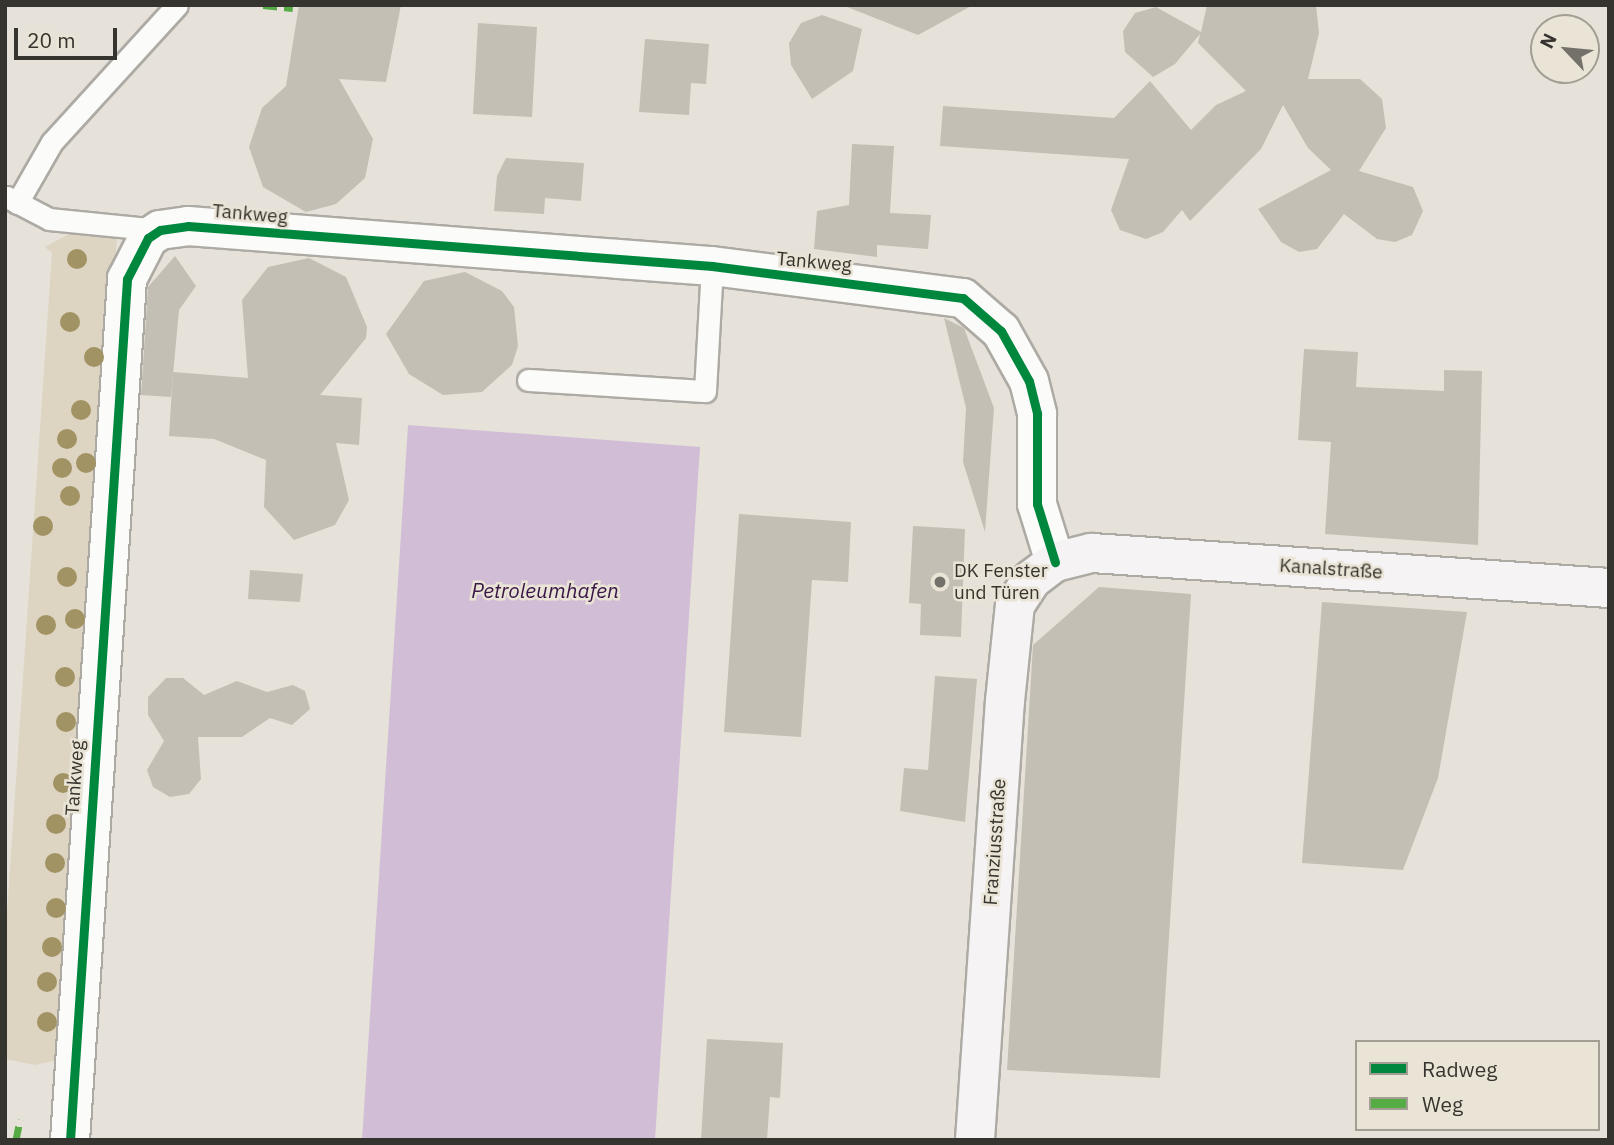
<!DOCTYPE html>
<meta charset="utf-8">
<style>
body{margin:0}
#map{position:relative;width:1614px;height:1145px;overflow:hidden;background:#e6e2da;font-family:"IBM Plex Sans",sans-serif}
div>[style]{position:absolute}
.green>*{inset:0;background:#ddd4c1}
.water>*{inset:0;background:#d1bed6}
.building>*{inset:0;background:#c4bfb4}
.roads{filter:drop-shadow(2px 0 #adaaa4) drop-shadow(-2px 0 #adaaa4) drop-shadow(0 2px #adaaa4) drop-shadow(0 -2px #adaaa4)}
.lane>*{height:21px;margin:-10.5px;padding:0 10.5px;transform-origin:10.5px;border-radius:10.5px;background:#fbfbf9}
.street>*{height:38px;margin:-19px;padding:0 19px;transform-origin:19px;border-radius:19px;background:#fbfbf9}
.secondary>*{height:38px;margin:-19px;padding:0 19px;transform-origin:19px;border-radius:19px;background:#f6f3f5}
.quiet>*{height:7px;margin-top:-3.5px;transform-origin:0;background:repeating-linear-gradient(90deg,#55ac44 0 14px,transparent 0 21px)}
.cycleway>*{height:9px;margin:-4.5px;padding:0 4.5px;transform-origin:4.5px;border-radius:4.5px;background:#00873e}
.trees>*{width:20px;height:20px;margin:-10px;border-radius:50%;background:#a19363}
.dots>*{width:19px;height:19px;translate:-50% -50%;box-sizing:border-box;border:4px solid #eae4d6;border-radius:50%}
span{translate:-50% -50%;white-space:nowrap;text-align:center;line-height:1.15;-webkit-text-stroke:5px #eae4d6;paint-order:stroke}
.street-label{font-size:19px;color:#36342e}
.poi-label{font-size:19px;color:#36342e}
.left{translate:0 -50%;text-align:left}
.water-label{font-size:21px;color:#391747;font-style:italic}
.frame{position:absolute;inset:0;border:7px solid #36342e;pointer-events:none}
.legend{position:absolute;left:1355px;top:1040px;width:245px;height:91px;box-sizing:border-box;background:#eae4d6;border:2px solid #a29e93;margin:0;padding:9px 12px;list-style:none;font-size:21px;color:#36342e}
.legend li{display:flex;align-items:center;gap:14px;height:35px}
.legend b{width:35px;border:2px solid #a29e93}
.north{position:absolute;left:1530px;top:14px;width:70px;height:70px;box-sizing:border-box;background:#eae4d6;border:2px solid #a29e93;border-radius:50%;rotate:296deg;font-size:19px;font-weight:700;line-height:28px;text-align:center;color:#36342e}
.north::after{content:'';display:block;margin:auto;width:24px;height:32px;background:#74716a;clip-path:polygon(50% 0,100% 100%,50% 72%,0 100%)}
.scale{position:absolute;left:14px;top:28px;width:103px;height:32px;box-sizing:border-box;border:4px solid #36342e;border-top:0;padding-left:9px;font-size:21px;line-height:24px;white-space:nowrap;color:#36342e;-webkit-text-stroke:5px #eae4d6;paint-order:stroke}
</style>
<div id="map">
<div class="green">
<div style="clip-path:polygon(69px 234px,117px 237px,58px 1060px,35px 1065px,5px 1059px,5px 942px,52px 253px,45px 247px)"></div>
</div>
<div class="water">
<div style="clip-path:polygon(408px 425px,700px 447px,655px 1140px,362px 1140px)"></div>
</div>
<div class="building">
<div style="clip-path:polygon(299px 5px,401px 5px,386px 82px,339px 79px,373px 139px,365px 178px,336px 204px,306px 212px,263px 187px,249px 147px,262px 108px,286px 86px)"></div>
<div style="clip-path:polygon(842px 5px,973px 5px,918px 35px)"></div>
<div style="clip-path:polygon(1207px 5px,1316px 5px,1319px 33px,1308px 79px,1360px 79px,1382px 99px,1386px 128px,1359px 171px,1413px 187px,1423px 211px,1412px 235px,1395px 242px,1377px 239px,1344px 214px,1317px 249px,1299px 252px,1281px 242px,1258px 209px,1331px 170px,1308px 148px,1283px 105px,1261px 149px,1190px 221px,1182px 210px,1163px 232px,1146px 239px,1120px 230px,1111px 210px,1129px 159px,940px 146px,943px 106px,1114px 118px,1150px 81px,1191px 130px,1216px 105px,1246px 91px,1198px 43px,1200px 34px,1175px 64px,1153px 77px,1125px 52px,1123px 31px,1135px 13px,1156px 7px,1201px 32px)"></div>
<div style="clip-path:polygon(822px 15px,862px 29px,853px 71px,812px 99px,791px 65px,789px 43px,801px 23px)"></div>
<div style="clip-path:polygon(478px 23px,537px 27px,532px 117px,473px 114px)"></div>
<div style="clip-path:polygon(645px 39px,709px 44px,706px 84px,691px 83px,689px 115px,639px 112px)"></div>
<div style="clip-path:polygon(852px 144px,894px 146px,890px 213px,931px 215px,928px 249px,877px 245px,877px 257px,814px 249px,817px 211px,849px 205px)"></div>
<div style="clip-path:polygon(506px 158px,584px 163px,581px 201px,545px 198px,544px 214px,494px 211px,497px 176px)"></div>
<div style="clip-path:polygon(175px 256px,196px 286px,179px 310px,171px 397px,141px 395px,148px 287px)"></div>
<div style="clip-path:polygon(309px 258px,346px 277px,367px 327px,366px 338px,320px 395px,362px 398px,359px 445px,336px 443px,349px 500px,335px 525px,294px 540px,264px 507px,266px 460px,214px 439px,169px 436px,173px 372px,248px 378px,242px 300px,268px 267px)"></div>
<div style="clip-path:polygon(465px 272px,502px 291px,514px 307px,518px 346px,512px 365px,482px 392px,443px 395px,409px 374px,386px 334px,424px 281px)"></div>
<div style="clip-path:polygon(944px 318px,964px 328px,994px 408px,985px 532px,963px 462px,966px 408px)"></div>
<div style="clip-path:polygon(1304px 349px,1358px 352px,1356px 387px,1444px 391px,1444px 370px,1482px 371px,1478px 545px,1325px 534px,1331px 442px,1298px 440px)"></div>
<div style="clip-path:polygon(739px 514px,851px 522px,848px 582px,812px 580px,801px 737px,724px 732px)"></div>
<div style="clip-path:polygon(913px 526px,965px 529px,961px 637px,920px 635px,921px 604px,909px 603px)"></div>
<div style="clip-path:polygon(250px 570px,303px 574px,300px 602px,248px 599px)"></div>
<div style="clip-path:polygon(1099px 587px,1191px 594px,1160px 1078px,1007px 1070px,1033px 645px)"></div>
<div style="clip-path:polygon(1322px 602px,1467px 612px,1438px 778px,1403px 870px,1302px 863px)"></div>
<div style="clip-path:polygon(935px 676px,977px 679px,965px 822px,900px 811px,904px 768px,928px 770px)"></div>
<div style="clip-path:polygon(166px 678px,183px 678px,204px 695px,237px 681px,267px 692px,293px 685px,305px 691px,310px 709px,292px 725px,270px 718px,242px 737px,198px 737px,201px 779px,189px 794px,170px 797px,153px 787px,147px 770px,164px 741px,148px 715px,148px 697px)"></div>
<div style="clip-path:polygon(707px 1039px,783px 1043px,780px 1098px,770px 1097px,767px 1140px,701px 1140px)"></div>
</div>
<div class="roads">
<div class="lane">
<div style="left:7px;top:197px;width:47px;rotate:27.6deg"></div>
<div style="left:49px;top:219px;width:112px;rotate:5.7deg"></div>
<div style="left:17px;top:203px;width:70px;rotate:-60.2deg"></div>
<div style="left:52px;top:142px;width:185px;rotate:-47.6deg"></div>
<div style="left:528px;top:380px;width:177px;rotate:3.6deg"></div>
<div style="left:705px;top:391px;width:125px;rotate:-86.8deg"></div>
</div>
<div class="street">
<div style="left:70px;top:1140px;width:863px;rotate:-86.21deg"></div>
<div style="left:127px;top:279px;width:46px;rotate:-62.9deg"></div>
<div style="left:148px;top:238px;width:14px;rotate:-34deg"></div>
<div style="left:160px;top:230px;width:28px;rotate:-8deg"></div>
<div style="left:188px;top:226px;width:526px;rotate:4.37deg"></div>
<div style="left:712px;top:266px;width:253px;rotate:7.3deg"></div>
<div style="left:963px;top:298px;width:50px;rotate:41deg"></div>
<div style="left:1001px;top:331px;width:57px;rotate:60.8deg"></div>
<div style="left:1029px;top:381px;width:34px;rotate:76deg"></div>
<div style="left:1037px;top:414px;width:90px;rotate:90deg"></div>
<div style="left:1037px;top:504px;width:61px;rotate:72.8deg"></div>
</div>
<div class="secondary">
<div style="left:975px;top:1140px;width:440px;rotate:-86.1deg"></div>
<div style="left:1005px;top:701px;width:97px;rotate:-84.1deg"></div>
<div style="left:1015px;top:605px;width:30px;rotate:-57deg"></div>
<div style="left:1031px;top:580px;width:30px;rotate:-37deg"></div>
<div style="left:1055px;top:562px;width:38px;rotate:-14deg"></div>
<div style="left:1092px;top:553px;width:518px;rotate:3.87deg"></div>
</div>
</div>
<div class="quiet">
<div style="left:263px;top:5px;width:30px;rotate:6deg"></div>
<div style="left:16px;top:1140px;width:21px;rotate:-79deg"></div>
</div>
<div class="cycleway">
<div style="left:70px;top:1140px;width:863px;rotate:-86.21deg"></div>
<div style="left:127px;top:279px;width:46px;rotate:-62.9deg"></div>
<div style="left:148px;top:238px;width:14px;rotate:-34deg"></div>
<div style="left:160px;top:230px;width:28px;rotate:-8deg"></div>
<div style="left:188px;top:226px;width:526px;rotate:4.37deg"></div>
<div style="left:712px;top:266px;width:253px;rotate:7.3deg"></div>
<div style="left:963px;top:298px;width:50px;rotate:41deg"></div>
<div style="left:1001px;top:331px;width:57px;rotate:60.8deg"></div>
<div style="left:1029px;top:381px;width:34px;rotate:76deg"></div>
<div style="left:1037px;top:414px;width:90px;rotate:90deg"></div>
<div style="left:1037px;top:504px;width:61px;rotate:72.8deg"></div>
</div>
<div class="trees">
<div style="left:77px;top:259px"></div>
<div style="left:70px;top:322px"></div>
<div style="left:94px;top:357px"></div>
<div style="left:81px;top:410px"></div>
<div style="left:67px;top:439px"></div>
<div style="left:86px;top:463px"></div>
<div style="left:62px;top:468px"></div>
<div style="left:70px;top:496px"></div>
<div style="left:43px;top:526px"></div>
<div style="left:67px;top:577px"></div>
<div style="left:75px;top:619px"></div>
<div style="left:46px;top:625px"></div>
<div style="left:65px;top:677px"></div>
<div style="left:66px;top:722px"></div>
<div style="left:63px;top:783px"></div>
<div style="left:56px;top:824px"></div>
<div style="left:55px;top:863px"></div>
<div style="left:56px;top:908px"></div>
<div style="left:52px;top:947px"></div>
<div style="left:47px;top:982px"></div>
<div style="left:47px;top:1022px"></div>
</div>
<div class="dots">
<div style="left:940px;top:582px;background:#74716a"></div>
</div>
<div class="street-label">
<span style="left:250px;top:214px;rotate:5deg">Tankweg</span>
<span style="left:814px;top:262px;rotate:5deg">Tankweg</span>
<span style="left:1331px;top:569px;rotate:4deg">Kanalstraße</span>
<span style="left:75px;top:778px;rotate:-86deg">Tankweg</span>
<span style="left:995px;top:842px;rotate:-86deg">Franziusstraße</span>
</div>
<div class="poi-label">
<span class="left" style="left:954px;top:582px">DK Fenster<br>und Türen</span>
</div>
<div class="water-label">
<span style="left:545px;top:590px">Petroleumhafen</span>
</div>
<div class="frame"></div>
<ul class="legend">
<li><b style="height:9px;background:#00873e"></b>Radweg</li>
<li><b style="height:9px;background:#55ac44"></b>Weg</li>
</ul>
<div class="north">N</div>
<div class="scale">20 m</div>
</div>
